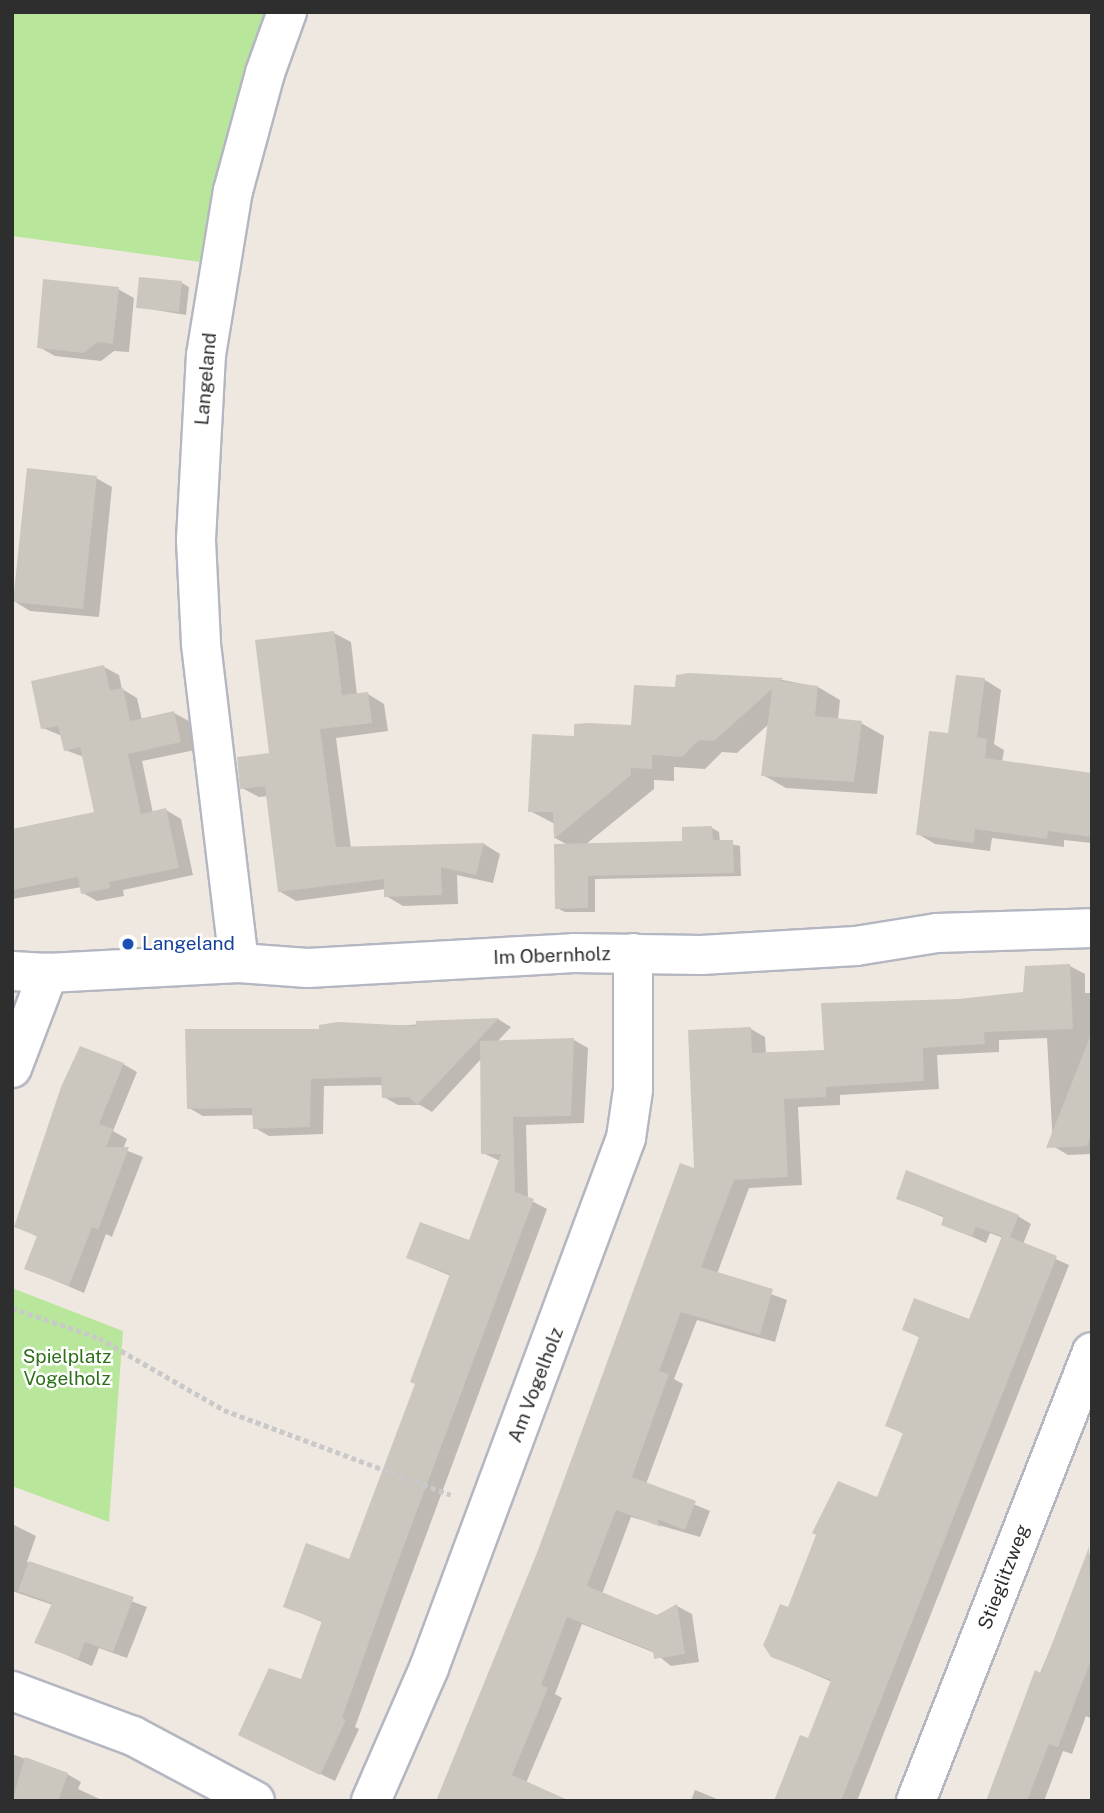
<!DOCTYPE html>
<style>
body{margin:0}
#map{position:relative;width:1104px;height:1813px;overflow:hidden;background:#efe8e0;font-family:"Public Sans",sans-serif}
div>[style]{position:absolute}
.green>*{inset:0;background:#b8e79b}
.shadow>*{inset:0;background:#0003}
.building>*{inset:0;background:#cbc6be}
.path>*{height:4.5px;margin-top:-2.25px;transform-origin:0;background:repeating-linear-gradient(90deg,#c9c9c9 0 5px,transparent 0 8.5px)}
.roads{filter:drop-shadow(2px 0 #b4b7c1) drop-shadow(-2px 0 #b4b7c1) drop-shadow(0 2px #b4b7c1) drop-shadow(0 -2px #b4b7c1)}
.minor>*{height:38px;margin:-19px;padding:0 19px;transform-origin:19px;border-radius:19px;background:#fff}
.dots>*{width:19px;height:19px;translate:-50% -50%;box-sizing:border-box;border:4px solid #fff;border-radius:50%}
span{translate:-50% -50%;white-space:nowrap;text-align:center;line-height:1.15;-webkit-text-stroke:5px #fff;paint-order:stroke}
.street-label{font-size:19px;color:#2e2e2e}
.transit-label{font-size:19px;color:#164399}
.left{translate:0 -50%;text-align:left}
.park-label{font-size:19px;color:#2e7018}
.frame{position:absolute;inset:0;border:14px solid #2e2e2e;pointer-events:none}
</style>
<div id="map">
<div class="green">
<div style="clip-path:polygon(12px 12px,271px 12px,208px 263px,12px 236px)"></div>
<div style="clip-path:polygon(12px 1288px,123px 1331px,109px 1522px,12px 1486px)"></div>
</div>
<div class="shadow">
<div style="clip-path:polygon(182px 283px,189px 287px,186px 315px,137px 307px)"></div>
<div style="clip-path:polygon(118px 289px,134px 298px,129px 352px,114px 351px,101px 361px,55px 356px,39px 347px)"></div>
<div style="clip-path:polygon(96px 478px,112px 487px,99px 617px,30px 611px,14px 601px)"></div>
<div style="clip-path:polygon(334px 633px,351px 642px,357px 695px,368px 694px,384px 704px,388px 731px,336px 738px,351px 848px,484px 844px,500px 854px,493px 883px,457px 875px,458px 904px,403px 906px,386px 896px,386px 889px,296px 901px,279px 891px,268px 796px,259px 797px,242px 788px,271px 754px)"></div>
<div style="clip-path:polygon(104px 667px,119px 675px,122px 689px,137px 698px,142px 720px,174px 713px,189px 721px,195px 750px,142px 761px,153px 813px,166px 810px,181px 819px,193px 875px,123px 890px,124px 896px,97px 901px,83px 893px,82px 887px,12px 899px,12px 830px,96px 813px,84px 757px,65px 750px,62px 736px,43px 728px)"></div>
<div style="clip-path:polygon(689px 675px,783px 680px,818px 687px,840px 700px,838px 720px,861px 723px,884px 736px,877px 794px,786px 788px,763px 775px,769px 724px,737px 753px,722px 752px,705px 769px,674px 767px,674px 781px,654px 780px,654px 789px,585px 845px,684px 842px,712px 828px,719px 832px,720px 842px,740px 846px,741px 876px,595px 879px,595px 912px,565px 912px,557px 908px,568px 845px,555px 838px,555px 824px,530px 811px,575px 738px,633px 727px)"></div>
<div style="clip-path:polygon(985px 680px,1001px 690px,994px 744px,1004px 750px,1002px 762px,1092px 775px,1092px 843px,1064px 840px,1064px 847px,992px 838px,990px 851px,935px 844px,918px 834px,950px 735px)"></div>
<div style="clip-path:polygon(1070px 966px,1085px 974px,1085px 993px,1092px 993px,1092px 1154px,1068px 1155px,1053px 1146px,1047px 1038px,999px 1040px,999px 1052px,937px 1055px,939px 1089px,840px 1095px,840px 1105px,798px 1107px,802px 1185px,749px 1188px,717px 1274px,787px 1300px,775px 1342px,697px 1320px,674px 1379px,683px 1384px,646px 1484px,710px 1511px,700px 1537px,631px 1517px,602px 1594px,657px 1617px,677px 1606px,692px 1614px,699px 1662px,671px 1666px,655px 1653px,582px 1624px,555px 1694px,562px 1698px,526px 1783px,437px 1801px,499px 1656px,681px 1165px,696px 1171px,751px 1029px,765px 1037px,766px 1054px,826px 1051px,959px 1001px,1025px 993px)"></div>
<div style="clip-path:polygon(498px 1019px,511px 1027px,497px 1042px,574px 1040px,588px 1048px,584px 1123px,526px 1125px,528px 1199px,547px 1209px,355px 1727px,359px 1729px,335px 1781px,254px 1742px,302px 1682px,324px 1623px,285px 1606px,351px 1561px,417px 1384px,451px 1276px,408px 1258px,470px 1242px,500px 1161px,483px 1153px,482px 1058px,432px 1112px,420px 1105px,398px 1105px,384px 1097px,383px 1085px,324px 1086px,323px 1134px,269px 1136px,255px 1128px,254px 1115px,203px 1116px,189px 1108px,320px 1031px)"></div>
<div style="clip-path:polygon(123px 1064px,137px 1072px,113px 1131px,127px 1139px,123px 1149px,143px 1157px,112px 1237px,106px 1234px,84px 1293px,26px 1268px,38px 1237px,17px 1226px)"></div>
<div style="clip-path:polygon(898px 1198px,1018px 1216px,1031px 1224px,1023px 1244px,1069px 1265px,857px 1801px,775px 1801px,809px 1740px,832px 1682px,772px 1656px,789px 1609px,878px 1499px,904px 1434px,887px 1425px,920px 1338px,904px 1329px,970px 1321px,1003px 1238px,990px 1233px,986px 1243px,943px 1224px,945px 1218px)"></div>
<div style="clip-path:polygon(12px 1524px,36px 1536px,27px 1562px,147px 1607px,127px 1658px,99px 1648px,92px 1666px,36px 1642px,53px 1605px,12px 1591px)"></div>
<div style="clip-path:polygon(1092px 1548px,1092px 1719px,1086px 1716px,1072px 1754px,1063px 1751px,1044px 1801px,987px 1801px)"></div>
<div style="clip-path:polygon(12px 1754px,67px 1774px,81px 1782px,78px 1789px,104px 1801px,12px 1801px)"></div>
<div style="clip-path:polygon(695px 1790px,722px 1801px,691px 1801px)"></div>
</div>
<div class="building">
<div style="clip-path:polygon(139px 277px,182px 281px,179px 312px,136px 308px)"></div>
<div style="clip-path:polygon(43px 279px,119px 287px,113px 344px,97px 342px,84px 353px,37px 348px)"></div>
<div style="clip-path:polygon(27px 468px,97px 476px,83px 609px,13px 602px)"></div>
<div style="clip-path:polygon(334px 631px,342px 695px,368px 692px,372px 723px,320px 729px,336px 847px,484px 843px,476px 875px,441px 867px,442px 895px,384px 897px,384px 879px,278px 892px,265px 786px,240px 789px,237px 757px,269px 753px,255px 640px)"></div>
<div style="clip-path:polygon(104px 665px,110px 690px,123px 688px,130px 721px,174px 711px,181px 742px,128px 754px,141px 814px,166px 808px,179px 868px,109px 882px,110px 888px,81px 894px,78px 877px,12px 890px,12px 829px,94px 812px,80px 747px,64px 751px,58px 726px,41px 729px,31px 681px)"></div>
<div style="clip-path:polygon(689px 673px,783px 678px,780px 681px,818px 686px,815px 716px,862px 721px,854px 782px,761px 776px,772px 689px,714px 741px,699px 740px,682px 757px,652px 755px,652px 769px,631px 768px,631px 775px,554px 839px,553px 812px,528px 812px,532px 734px,574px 736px,574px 724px,588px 723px,631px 725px,634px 685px,675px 687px,676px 675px)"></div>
<div style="clip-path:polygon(956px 675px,985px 678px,977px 737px,987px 739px,985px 758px,1092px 773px,1092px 837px,1048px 831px,1047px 839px,975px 829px,974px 843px,916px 835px,929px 731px,948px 733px)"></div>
<div style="clip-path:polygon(712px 826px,713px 840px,733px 840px,734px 873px,588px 876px,588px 908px,555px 909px,554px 844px,682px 841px,682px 827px)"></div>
<div style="clip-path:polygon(1070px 964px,1073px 1029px,984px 1032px,985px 1044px,923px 1048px,924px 1081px,826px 1087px,826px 1097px,784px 1099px,788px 1177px,734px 1180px,701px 1267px,773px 1289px,760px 1335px,681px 1312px,659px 1371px,669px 1374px,632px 1477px,696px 1501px,685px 1530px,657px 1519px,661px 1527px,616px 1510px,587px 1586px,657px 1615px,677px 1604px,685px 1654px,654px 1659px,653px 1651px,567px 1617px,541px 1685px,548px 1688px,512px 1775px,570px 1801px,436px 1801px,539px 1548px,680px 1163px,694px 1168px,688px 1030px,751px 1027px,752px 1053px,824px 1050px,821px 1003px,958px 999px,1023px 992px,1025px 966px)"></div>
<div style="clip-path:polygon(499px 1018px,417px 1105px,409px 1097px,382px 1098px,381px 1077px,311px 1079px,310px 1127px,253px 1129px,252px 1108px,187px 1109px,185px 1029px,319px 1029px,319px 1025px,338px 1022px,416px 1026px,416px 1021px)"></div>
<div style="clip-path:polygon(1090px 1037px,1092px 1131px,1087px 1146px,1046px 1148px)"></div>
<div style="clip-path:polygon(574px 1038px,571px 1116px,513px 1117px,515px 1192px,534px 1199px,394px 1572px,342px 1718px,346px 1720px,320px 1775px,238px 1735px,269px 1668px,301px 1679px,322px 1621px,283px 1607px,299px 1562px,306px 1543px,349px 1559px,415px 1384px,410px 1382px,450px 1274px,406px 1258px,420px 1222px,469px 1240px,501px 1154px,481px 1154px,480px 1041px)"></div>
<div style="clip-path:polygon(80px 1046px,124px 1063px,99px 1124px,113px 1129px,106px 1147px,129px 1147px,98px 1230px,92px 1227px,69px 1286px,24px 1269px,37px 1236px,14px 1227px,61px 1087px)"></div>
<div style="clip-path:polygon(906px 1170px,1019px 1215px,1010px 1237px,1057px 1256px,841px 1801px,774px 1801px,800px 1735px,808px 1738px,831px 1680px,771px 1657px,763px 1645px,768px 1634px,780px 1604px,788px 1607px,816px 1535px,812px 1533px,838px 1481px,877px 1497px,903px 1433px,885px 1426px,919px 1337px,902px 1330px,914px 1298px,969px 1319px,1002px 1236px,976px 1227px,972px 1237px,941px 1225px,944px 1216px,896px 1199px)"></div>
<div style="clip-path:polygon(1089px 1547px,1092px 1657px,1058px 1747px,1049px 1744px,1027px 1801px,986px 1801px,1035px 1670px,1041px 1673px)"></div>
<div style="clip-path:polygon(29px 1561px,134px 1597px,113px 1652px,85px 1642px,78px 1659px,34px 1643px,52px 1603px,18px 1591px)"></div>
<div style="clip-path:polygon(25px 1757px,68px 1773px,58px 1801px,12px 1801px)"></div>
</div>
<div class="path">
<div style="left:12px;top:1308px;width:92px;rotate:19deg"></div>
<div style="left:99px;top:1338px;width:144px;rotate:29.9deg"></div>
<div style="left:224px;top:1410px;width:242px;rotate:20.5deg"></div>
</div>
<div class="roads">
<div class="minor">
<div style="left:239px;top:963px;width:322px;rotate:-96.8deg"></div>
<div style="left:201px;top:643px;width:104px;rotate:-92.8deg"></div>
<div style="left:196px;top:539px;width:184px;rotate:-86.9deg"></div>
<div style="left:206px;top:355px;width:166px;rotate:-80.7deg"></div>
<div style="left:233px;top:191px;width:122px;rotate:-74.8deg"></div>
<div style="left:265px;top:73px;width:65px;rotate:-70.2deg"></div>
<div style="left:12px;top:971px;width:36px;rotate:3deg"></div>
<div style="left:48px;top:973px;width:191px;rotate:-3deg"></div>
<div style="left:239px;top:963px;width:69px;rotate:4.1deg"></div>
<div style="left:308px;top:968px;width:266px;rotate:-3.2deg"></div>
<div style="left:574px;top:953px;width:127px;rotate:0.9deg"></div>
<div style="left:701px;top:955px;width:155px;rotate:-3.3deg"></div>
<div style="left:856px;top:946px;width:82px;rotate:-9.1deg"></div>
<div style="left:937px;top:933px;width:155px;rotate:-1.8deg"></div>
<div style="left:12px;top:1068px;width:102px;rotate:-69.2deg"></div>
<div style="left:12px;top:1691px;width:129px;rotate:20.4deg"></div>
<div style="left:133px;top:1736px;width:138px;rotate:28deg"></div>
<div style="left:371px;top:1801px;width:145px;rotate:-66.4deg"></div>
<div style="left:429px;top:1668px;width:565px;rotate:-69.61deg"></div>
<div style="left:626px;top:1138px;width:49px;rotate:-81.7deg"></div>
<div style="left:633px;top:1090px;width:137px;rotate:-90deg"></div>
<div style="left:916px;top:1801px;width:482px;rotate:-68.6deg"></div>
</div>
</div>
<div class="dots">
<div style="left:128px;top:944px;background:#1a4fb4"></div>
</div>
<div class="street-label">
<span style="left:206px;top:379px;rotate:-85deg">Langeland</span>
<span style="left:552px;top:956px;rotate:-2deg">Im Obernholz</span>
<span style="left:536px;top:1385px;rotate:-69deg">Am Vogelholz</span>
<span style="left:1004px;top:1577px;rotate:-69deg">Stieglitzweg</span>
</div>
<div class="transit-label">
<span class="left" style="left:142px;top:944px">Langeland</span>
</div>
<div class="park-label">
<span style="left:67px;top:1368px">Spielplatz<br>Vogelholz</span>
</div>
<div class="frame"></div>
</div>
